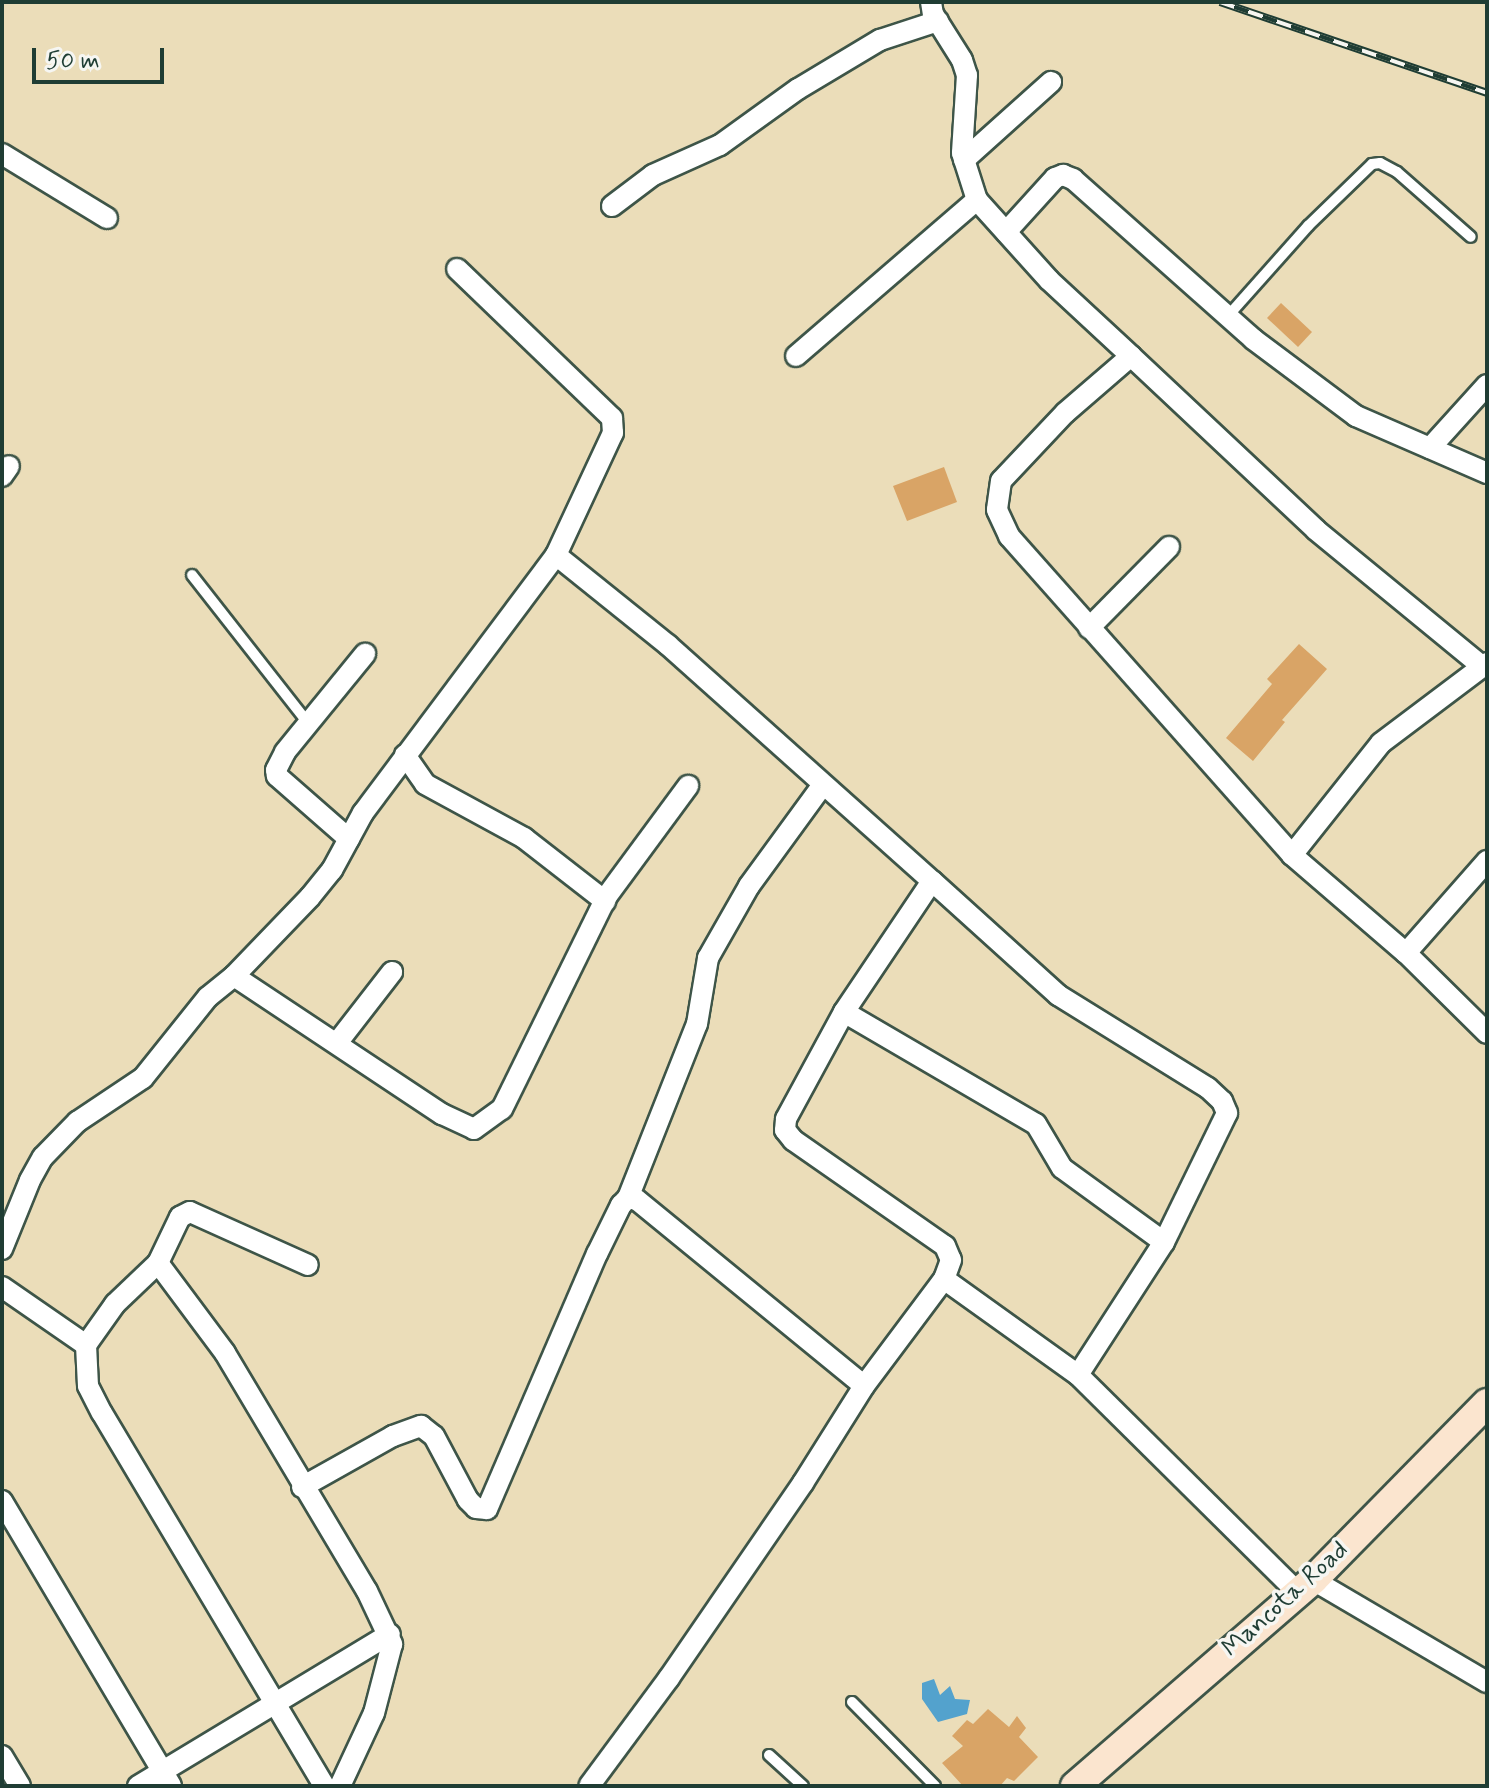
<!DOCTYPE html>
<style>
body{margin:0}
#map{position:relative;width:1489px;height:1788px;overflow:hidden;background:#ebddb9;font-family:Mynerve,sans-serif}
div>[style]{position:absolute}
.water>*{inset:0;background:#53a2cd}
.building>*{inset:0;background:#d9a466}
.roads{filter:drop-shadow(2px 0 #3e5548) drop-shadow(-2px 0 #3e5548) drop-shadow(0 2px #3e5548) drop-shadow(0 -2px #3e5548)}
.lane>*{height:10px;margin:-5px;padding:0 5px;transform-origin:5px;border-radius:5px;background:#fff}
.street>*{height:20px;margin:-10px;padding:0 10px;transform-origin:10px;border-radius:10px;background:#fff}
.secondary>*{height:28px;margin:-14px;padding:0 14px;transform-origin:14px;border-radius:14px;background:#fbe5cf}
.rail>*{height:8px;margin-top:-4px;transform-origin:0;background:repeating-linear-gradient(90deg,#f6f6f2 0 15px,#1f3d34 0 30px);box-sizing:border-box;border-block:2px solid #1f3d34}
span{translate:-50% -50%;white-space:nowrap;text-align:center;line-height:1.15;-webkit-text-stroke:7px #f6f6f2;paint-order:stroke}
.street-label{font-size:26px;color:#1f3d34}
.frame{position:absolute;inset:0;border:4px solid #1f3d34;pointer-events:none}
.scale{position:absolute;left:32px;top:48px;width:132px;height:36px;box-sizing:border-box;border:4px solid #1f3d34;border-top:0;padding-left:10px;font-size:24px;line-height:28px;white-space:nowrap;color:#1f3d34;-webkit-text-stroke:6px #f6f6f2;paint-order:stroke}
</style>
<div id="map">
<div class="water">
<div style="clip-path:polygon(934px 1679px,940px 1695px,950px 1686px,955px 1699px,970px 1700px,967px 1714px,938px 1722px,922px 1699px,922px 1683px)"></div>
</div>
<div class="building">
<div style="clip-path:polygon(1281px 303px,1312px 332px,1298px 347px,1267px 318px)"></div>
<div style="clip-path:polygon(944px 467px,957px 502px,907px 521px,893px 486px)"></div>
<div style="clip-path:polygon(1299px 644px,1327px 669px,1282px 720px,1285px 722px,1253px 761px,1226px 738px,1272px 684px,1267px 679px)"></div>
<div style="clip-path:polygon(988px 1709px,1009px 1727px,1017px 1716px,1026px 1728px,1019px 1737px,1038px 1757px,1014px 1781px,1007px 1778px,1000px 1786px,963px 1786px,942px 1763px,963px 1746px,952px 1736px,967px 1720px,973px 1724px)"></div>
</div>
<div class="roads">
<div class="lane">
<div style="left:1227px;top:317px;width:122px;rotate:-48.3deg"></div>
<div style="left:1308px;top:226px;width:89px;rotate:-44.1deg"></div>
<div style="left:1372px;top:164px;width:8px;rotate:-7deg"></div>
<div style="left:1380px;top:163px;width:19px;rotate:28deg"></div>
<div style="left:1397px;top:172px;width:98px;rotate:41.3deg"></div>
<div style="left:192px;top:575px;width:188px;rotate:51.9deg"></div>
<div style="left:852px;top:1702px;width:118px;rotate:45.3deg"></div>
<div style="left:769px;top:1755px;width:46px;rotate:42.4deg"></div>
</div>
<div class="street">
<div style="left:931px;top:2px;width:12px;rotate:81deg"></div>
<div style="left:933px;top:14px;width:54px;rotate:57.8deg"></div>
<div style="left:962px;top:60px;width:16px;rotate:72deg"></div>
<div style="left:967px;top:75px;width:78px;rotate:93.7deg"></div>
<div style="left:962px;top:153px;width:49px;rotate:72.3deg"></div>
<div style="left:977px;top:200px;width:108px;rotate:48deg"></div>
<div style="left:1049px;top:280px;width:112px;rotate:42.8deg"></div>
<div style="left:1131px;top:356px;width:87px;rotate:139.2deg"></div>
<div style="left:1065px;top:413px;width:93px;rotate:133.3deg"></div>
<div style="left:1001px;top:481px;width:29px;rotate:98deg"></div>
<div style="left:997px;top:510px;width:29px;rotate:65deg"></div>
<div style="left:1009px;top:536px;width:426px;rotate:48.4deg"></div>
<div style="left:1292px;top:855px;width:150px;rotate:40.7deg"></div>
<div style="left:1406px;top:953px;width:114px;rotate:44.6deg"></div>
<div style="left:2px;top:154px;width:123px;rotate:31.4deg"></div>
<div style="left:964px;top:160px;width:117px;rotate:-41.9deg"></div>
<div style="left:612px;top:206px;width:51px;rotate:-37.1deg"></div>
<div style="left:653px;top:175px;width:73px;rotate:-24.1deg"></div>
<div style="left:720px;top:145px;width:96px;rotate:-35.7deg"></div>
<div style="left:798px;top:89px;width:96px;rotate:-30.9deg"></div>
<div style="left:880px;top:40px;width:61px;rotate:-18.1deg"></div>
<div style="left:1006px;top:232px;width:73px;rotate:-47.8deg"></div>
<div style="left:1055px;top:178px;width:9px;rotate:-21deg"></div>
<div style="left:1063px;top:175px;width:11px;rotate:22deg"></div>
<div style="left:1073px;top:179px;width:241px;rotate:41.6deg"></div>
<div style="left:1253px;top:339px;width:129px;rotate:36.8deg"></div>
<div style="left:1356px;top:416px;width:143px;rotate:23.5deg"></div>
<div style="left:796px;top:356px;width:239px;rotate:-40.8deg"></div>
<div style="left:1131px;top:356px;width:254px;rotate:43.2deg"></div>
<div style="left:1316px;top:530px;width:216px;rotate:39.4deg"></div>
<div style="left:1430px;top:448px;width:85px;rotate:-47.9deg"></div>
<div style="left:2px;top:476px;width:12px;rotate:-55deg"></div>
<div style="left:556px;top:555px;width:144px;rotate:38.8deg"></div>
<div style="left:668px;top:645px;width:354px;rotate:41.8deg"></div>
<div style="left:932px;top:881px;width:158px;rotate:123.9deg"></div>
<div style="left:844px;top:1012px;width:122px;rotate:118.5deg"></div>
<div style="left:786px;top:1119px;width:11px;rotate:95deg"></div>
<div style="left:785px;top:1130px;width:13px;rotate:51deg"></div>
<div style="left:793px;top:1140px;width:185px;rotate:34.9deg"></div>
<div style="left:945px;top:1246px;width:15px;rotate:67deg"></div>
<div style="left:951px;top:1260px;width:20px;rotate:110deg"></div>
<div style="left:944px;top:1279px;width:134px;rotate:126.8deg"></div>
<div style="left:864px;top:1386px;width:115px;rotate:122.2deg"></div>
<div style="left:803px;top:1483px;width:237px;rotate:124.5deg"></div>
<div style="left:669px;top:1678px;width:134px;rotate:126.5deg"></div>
<div style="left:1089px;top:628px;width:114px;rotate:-45.4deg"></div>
<div style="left:405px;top:755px;width:35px;rotate:55deg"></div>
<div style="left:425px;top:784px;width:113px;rotate:28.6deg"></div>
<div style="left:524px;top:838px;width:103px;rotate:37.9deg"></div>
<div style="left:349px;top:839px;width:96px;rotate:-138.8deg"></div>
<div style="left:277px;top:776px;width:6px;rotate:-99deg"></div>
<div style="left:276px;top:770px;width:20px;rotate:-63deg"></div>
<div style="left:285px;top:752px;width:127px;rotate:-50.8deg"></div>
<div style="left:1292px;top:855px;width:143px;rotate:-51.5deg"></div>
<div style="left:1381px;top:743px;width:133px;rotate:-37deg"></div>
<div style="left:932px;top:881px;width:170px;rotate:42.1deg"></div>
<div style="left:1058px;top:995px;width:176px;rotate:31.8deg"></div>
<div style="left:1208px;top:1088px;width:19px;rotate:43deg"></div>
<div style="left:1222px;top:1101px;width:13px;rotate:67deg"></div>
<div style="left:1227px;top:1113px;width:144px;rotate:116deg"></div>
<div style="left:1164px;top:1242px;width:158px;rotate:122.9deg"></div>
<div style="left:1406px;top:953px;width:123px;rotate:-48.6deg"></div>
<div style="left:234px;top:976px;width:250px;rotate:33.6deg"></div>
<div style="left:442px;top:1114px;width:35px;rotate:25deg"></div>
<div style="left:474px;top:1129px;width:34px;rotate:-36deg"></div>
<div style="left:502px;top:1109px;width:237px;rotate:-63.8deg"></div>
<div style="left:607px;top:896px;width:137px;rotate:-53.6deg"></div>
<div style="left:844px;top:1012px;width:222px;rotate:30.3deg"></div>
<div style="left:1036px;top:1124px;width:51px;rotate:59.4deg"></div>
<div style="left:1062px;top:1168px;width:126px;rotate:36deg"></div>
<div style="left:337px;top:1043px;width:90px;rotate:-52.2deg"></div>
<div style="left:628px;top:1198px;width:187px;rotate:-68.4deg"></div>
<div style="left:697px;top:1024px;width:67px;rotate:-80.5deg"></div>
<div style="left:708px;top:958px;width:83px;rotate:-60.3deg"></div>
<div style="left:749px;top:886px;width:124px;rotate:-53.9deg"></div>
<div style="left:2px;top:1249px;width:74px;rotate:-67.9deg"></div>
<div style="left:30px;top:1180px;width:26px;rotate:-61deg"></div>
<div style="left:43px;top:1157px;width:49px;rotate:-45.8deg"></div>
<div style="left:77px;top:1122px;width:79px;rotate:-33.7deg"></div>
<div style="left:143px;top:1078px;width:104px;rotate:-51.3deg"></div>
<div style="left:208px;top:997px;width:33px;rotate:-39deg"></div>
<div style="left:234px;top:976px;width:110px;rotate:-46.1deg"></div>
<div style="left:310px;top:897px;width:35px;rotate:-51deg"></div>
<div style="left:332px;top:870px;width:65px;rotate:-61.5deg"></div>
<div style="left:363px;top:813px;width:322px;rotate:-53.2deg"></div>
<div style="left:556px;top:555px;width:135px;rotate:-65deg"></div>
<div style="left:613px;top:433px;width:15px;rotate:-94deg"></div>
<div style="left:612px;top:418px;width:215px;rotate:-136.1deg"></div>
<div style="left:158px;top:1263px;width:51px;rotate:-64.4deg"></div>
<div style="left:180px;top:1217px;width:11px;rotate:-27deg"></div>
<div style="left:190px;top:1212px;width:129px;rotate:24.2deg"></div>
<div style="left:944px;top:1279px;width:165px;rotate:35.6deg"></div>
<div style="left:1078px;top:1375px;width:310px;rotate:44.7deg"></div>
<div style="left:2px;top:1287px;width:102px;rotate:34.6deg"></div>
<div style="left:86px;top:1345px;width:41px;rotate:87.2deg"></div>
<div style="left:88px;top:1386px;width:30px;rotate:63deg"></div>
<div style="left:102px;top:1413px;width:434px;rotate:59.2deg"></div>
<div style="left:86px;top:1345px;width:50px;rotate:-54.7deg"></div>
<div style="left:115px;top:1304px;width:59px;rotate:-43.6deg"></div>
<div style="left:158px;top:1263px;width:112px;rotate:53.3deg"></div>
<div style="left:225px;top:1353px;width:277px;rotate:59.2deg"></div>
<div style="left:367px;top:1591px;width:59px;rotate:64.7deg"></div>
<div style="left:392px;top:1644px;width:71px;rotate:104.6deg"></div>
<div style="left:374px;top:1713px;width:81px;rotate:115deg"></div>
<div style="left:302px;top:1487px;width:104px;rotate:-29.3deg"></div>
<div style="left:393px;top:1436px;width:30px;rotate:-20deg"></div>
<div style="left:421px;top:1426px;width:16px;rotate:38deg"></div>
<div style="left:434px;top:1436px;width:72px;rotate:62deg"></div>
<div style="left:468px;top:1500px;width:11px;rotate:45deg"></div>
<div style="left:476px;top:1508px;width:11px;rotate:5deg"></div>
<div style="left:487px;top:1509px;width:278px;rotate:-66.7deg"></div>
<div style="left:597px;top:1254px;width:55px;rotate:-63.9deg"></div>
<div style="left:621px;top:1205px;width:10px;rotate:-45deg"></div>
<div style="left:628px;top:1198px;width:9px;rotate:13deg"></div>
<div style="left:637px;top:1200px;width:293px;rotate:39.3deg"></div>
<div style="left:2px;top:1501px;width:331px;rotate:59.3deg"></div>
<div style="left:1313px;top:1580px;width:202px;rotate:30.4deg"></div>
<div style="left:2px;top:1756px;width:35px;rotate:59deg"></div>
<div style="left:138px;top:1786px;width:294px;rotate:-31.1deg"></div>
</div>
<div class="secondary">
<div style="left:1075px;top:1786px;width:315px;rotate:-40.9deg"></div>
<div style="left:1313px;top:1580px;width:248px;rotate:-45.5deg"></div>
</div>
</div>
<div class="rail">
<div style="left:1220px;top:2px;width:282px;rotate:18.8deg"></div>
</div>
<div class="street-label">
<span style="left:1286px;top:1600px;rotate:-42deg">Mancota Road</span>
</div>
<div class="frame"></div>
<div class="scale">50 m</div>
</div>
